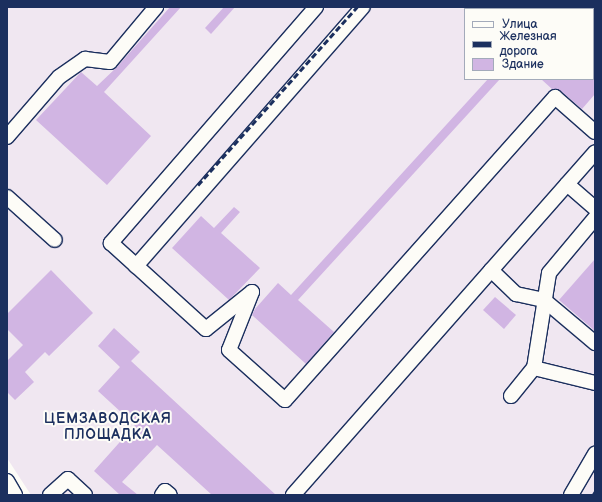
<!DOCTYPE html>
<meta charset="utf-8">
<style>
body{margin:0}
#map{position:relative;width:602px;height:502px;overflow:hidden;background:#fdfcf7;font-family:"Balsamiq Sans",sans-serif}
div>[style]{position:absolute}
.built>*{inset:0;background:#f0e7f1}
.building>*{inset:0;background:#d1b5e3}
.roads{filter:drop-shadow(1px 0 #1b2f5e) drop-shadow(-1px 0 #1b2f5e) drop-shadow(0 1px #1b2f5e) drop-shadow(0 -1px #1b2f5e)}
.minor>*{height:14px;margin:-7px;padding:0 7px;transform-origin:7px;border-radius:7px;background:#fdfcf7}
.rail>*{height:3px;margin-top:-1.5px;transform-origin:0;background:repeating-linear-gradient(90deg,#1b2f5e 0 6px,transparent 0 9px)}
span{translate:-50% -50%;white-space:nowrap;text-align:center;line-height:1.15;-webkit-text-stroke:4px #fdfcf7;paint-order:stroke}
.district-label{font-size:14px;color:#1b2f5e;font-weight:700;letter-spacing:1px}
.frame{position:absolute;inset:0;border:8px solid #1b2f5e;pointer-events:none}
.legend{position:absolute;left:464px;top:8px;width:130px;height:72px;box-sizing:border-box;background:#fdfcf7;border:1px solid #a3aaba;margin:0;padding:5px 7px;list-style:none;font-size:12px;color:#1b2f5e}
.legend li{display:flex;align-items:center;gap:8px;height:20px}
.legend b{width:20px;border:1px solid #a3aaba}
</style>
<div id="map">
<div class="built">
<div style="clip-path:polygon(evenodd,7px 7px,595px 7px,595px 495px,31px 495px,7px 458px,7px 7px,465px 9px,593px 9px,593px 79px,465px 79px,465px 9px)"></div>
</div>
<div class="building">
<div style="clip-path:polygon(170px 7px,181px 7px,104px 92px,151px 136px,107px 185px,36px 120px,81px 72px,97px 86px,117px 67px)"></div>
<div style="clip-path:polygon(224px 7px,235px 7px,211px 34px,205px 28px)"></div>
<div style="clip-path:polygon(488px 79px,500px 79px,298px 300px,334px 332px,306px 364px,252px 315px,255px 309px,278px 283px,291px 295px)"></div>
<div style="clip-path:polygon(541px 79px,595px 79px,595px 94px,582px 109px,561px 91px,552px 89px)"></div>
<div style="clip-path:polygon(234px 207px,240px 212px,221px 233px,260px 268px,229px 300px,172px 248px,201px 216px,214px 228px)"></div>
<div style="clip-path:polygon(595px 259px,595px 331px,559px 300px)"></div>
<div style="clip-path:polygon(51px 270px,93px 313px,49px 356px,45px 352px,25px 372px,34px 382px,15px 400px,7px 392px,7px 361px,23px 345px,7px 329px,7px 314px)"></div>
<div style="clip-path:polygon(495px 297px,516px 315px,504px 329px,483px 310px)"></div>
<div style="clip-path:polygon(114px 328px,140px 352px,131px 361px,276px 495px,212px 495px,157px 445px,122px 482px,138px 495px,120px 495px,94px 471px,135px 425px,98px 391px,120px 367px,98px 346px)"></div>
</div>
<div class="roads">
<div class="minor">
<div style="left:316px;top:7px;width:313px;rotate:131deg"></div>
<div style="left:111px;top:243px;width:128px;rotate:42.2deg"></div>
<div style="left:206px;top:329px;width:59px;rotate:-38.8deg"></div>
<div style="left:252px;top:292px;width:62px;rotate:111.6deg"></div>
<div style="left:229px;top:350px;width:75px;rotate:41.8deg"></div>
<div style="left:285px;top:400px;width:406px;rotate:-48.3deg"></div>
<div style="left:555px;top:97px;width:53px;rotate:41.2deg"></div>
<div style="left:7px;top:137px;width:79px;rotate:-49.1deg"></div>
<div style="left:59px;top:77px;width:32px;rotate:-35deg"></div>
<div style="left:85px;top:59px;width:25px;rotate:7deg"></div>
<div style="left:110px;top:62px;width:72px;rotate:-50.1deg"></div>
<div style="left:567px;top:184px;width:37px;rotate:41deg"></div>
<div style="left:7px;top:197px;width:64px;rotate:41.9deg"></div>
<div style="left:136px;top:266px;width:344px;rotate:-48.8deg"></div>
<div style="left:491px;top:270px;width:35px;rotate:44deg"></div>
<div style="left:516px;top:294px;width:29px;rotate:12deg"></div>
<div style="left:544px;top:300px;width:67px;rotate:40.1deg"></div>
<div style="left:534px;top:368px;width:63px;rotate:13.8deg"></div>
<div style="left:511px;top:396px;width:36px;rotate:-51deg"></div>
<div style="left:534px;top:368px;width:96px;rotate:-81deg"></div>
<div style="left:549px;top:273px;width:72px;rotate:-50.1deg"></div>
<div style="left:7px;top:481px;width:16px;rotate:60deg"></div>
<div style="left:50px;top:495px;width:24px;rotate:-42deg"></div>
<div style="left:68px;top:479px;width:23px;rotate:43deg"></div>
<div style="left:162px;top:495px;width:5px;rotate:-53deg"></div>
<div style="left:165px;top:491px;width:6px;rotate:39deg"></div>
<div style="left:293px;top:495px;width:457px;rotate:-48.6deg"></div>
<div style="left:571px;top:495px;width:48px;rotate:-59.7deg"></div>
</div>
</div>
<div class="rail">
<div style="left:198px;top:185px;width:239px;rotate:-48.2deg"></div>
<div style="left:593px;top:495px;width:4px;rotate:-56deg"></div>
</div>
<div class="district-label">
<span style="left:108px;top:427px">ЦЕМЗАВОДСКАЯ<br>ПЛОЩАДКА</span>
</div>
<div class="frame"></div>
<ul class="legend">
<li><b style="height:5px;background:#fdfcf7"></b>Улица</li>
<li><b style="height:5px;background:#1b2f5e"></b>Железная дорога</li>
<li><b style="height:11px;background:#d1b5e3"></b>Здание</li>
</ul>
</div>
